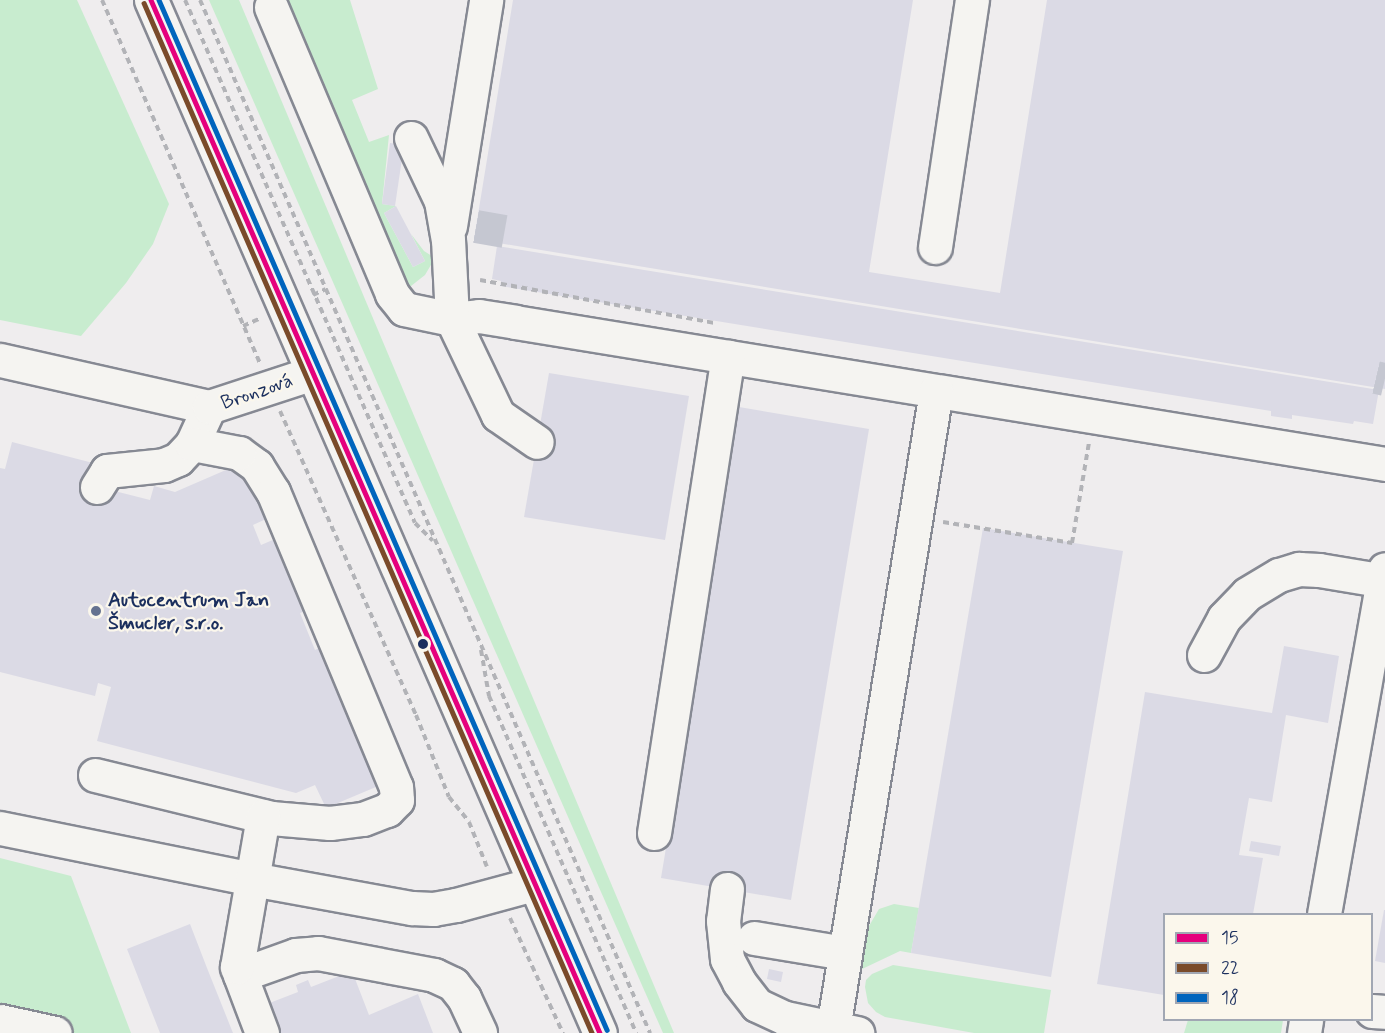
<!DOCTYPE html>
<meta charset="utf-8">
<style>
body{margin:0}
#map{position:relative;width:1385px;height:1033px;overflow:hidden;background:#efedee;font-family:Mynerve,sans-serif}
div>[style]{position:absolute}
.green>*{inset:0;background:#c8eccf}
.building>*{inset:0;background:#dbdae5}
.minor-tunnel>*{height:33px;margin-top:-16.5px;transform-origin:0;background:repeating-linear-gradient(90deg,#c5c7d1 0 33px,transparent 0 49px)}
.path>*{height:4px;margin-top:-2px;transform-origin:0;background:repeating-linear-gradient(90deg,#b2b3b7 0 6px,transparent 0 10.5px)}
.roads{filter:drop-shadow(2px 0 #868993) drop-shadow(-2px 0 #868993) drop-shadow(0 2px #868993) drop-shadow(0 -2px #868993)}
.minor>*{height:33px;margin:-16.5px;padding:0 16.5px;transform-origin:16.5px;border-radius:16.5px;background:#f5f4f1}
.bus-1>*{height:4.5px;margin:-2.25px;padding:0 2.25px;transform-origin:2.25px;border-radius:2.25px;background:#e5007d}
.bus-2>*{height:4.5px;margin:-2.25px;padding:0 2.25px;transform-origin:2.25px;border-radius:2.25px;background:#7a4b2a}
.bus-3>*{height:4.5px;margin:-2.25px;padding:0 2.25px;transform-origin:2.25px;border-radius:2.25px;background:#0065bd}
.dots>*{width:16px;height:16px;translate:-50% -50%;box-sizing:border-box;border:3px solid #fbf7ec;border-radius:50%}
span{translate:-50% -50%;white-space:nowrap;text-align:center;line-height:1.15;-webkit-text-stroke:4.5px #fbf7ec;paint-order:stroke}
.street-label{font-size:20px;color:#1b2f5e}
.poi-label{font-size:20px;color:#1b2f5e;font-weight:700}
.left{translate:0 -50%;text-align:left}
.legend{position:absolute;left:1163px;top:913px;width:210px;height:108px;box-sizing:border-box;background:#fbf7ec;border:2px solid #a1a7b3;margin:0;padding:8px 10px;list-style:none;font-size:18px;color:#1b2f5e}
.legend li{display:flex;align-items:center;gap:12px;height:30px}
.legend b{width:30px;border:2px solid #a1a7b3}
</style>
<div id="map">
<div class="green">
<div style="clip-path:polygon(0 0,77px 0,169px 204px,153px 244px,126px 283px,81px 336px,0 320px)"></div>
<div style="clip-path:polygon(209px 0,239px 0,674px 1033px,663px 1033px)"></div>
<div style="clip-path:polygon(280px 0,350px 0,378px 89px,352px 100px,369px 142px,389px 135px,382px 204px,396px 206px,384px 213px,413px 267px,425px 261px,411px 234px,424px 251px,435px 258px,425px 275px,411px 286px,406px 286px)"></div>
<div style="clip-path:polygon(0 858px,71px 876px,131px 1033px,0 1033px)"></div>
<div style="clip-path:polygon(894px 904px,919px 908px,911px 953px,900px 951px,860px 970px,866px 931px,879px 909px)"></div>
<div style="clip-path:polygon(893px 965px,1051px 990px,1044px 1033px,974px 1033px,885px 1017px,876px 1012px,868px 1003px,865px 987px,866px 980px,872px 974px)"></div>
<div style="clip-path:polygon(1188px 1020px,1283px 1020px,1281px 1033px,1184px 1033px)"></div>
</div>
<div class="building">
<div style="clip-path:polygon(513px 0,913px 0,869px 272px,1000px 293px,1047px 0,1385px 0,1385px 389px,474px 239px)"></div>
<div style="clip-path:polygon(390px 143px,404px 145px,395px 206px,382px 204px)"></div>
<div style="clip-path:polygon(396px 206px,425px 261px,413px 267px,384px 213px)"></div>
<div style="clip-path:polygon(497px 246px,1379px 390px,1373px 424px,1354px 421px,1353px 424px,1292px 415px,1292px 419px,1271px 416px,1271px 411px,500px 286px,501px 281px,492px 279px)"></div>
<div style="clip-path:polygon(549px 373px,689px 396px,665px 540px,524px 517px)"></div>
<div style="clip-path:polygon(739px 407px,869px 429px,791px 900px,661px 878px)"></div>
<div style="clip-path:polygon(12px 442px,93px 463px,87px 484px,150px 500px,154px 486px,175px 492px,242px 463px,266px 519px,253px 525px,261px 545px,275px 539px,306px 611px,300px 613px,315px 650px,323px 646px,383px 784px,326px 808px,315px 785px,296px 793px,97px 741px,111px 687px,98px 683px,95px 696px,0 672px,0 468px,5px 469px)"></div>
<div style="clip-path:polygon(983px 528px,1123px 551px,1051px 977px,911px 953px)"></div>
<div style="clip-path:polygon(1284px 646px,1339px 656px,1328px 723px,1286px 715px,1272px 802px,1249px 798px,1239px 855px,1263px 858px,1253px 914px,1164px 914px,1164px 995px,1097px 984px,1145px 692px,1272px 713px)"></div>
<div style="clip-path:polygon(1251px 841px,1281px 846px,1279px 856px,1249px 851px)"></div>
<div style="clip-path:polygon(1384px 910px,1385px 910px,1385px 963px,1375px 961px)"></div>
<div style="clip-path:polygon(190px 924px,207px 968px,233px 1033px,160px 1033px,127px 949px)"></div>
<div style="clip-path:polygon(769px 969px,783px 972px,781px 982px,767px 979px)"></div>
<div style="clip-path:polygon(352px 971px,369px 1015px,418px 994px,433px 1033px,278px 1033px,267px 1004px,298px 992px,296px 985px,308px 980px,311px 987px)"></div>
</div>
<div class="minor-tunnel">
<div style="left:476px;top:226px;width:29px;rotate:10deg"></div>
<div style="left:1376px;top:377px;width:9px;rotate:13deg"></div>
</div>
<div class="path">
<div style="left:102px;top:0;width:396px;rotate:66.5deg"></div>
<div style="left:185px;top:0;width:571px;rotate:66.26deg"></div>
<div style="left:415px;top:523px;width:25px;rotate:45deg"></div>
<div style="left:200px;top:0;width:1127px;rotate:66.46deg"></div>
<div style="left:480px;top:280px;width:239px;rotate:10.4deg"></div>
<div style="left:313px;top:295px;width:14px;rotate:-25deg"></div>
<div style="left:243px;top:326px;width:17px;rotate:-24deg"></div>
<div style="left:280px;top:411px;width:333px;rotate:65.9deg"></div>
<div style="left:416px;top:715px;width:88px;rotate:68.1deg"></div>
<div style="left:449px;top:797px;width:32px;rotate:51deg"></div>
<div style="left:469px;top:822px;width:48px;rotate:68.2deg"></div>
<div style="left:943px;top:522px;width:131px;rotate:9.2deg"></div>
<div style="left:1072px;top:543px;width:101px;rotate:-80.4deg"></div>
<div style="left:481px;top:650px;width:47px;rotate:80.1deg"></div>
<div style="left:489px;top:696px;width:368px;rotate:66.4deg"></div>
<div style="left:510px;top:918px;width:127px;rotate:65.3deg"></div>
</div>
<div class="roads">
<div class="minor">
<div style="left:151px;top:0;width:1126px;rotate:66.51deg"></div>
<div style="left:271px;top:7px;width:311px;rotate:67.1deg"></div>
<div style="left:392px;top:294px;width:19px;rotate:51deg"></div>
<div style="left:404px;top:309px;width:49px;rotate:11.8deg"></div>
<div style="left:452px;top:319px;width:27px;rotate:-6deg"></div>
<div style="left:479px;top:316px;width:36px;rotate:9deg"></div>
<div style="left:515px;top:322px;width:882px;rotate:9.27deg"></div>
<div style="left:411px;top:138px;width:70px;rotate:64.5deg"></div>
<div style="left:441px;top:201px;width:39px;rotate:80deg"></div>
<div style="left:448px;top:239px;width:80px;rotate:87.1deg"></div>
<div style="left:452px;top:319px;width:106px;rotate:64.4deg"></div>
<div style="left:498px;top:415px;width:47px;rotate:34.7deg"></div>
<div style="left:450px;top:226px;width:229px;rotate:-80.9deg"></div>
<div style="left:935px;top:247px;width:250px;rotate:-81.5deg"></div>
<div style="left:0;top:360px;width:214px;rotate:12.7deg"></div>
<div style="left:97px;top:487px;width:19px;rotate:-58deg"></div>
<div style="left:107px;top:471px;width:57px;rotate:-6deg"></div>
<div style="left:164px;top:465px;width:15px;rotate:-23deg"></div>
<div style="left:178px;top:459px;width:21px;rotate:-47deg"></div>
<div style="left:192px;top:444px;width:41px;rotate:-65.3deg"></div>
<div style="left:209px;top:407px;width:109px;rotate:-18.1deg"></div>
<div style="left:1204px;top:655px;width:42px;rotate:-61.6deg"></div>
<div style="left:1224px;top:618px;width:33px;rotate:-46deg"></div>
<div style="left:1247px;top:594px;width:37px;rotate:-31deg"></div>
<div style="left:1279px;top:575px;width:21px;rotate:-17deg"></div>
<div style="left:1299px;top:569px;width:20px;rotate:3deg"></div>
<div style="left:1319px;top:570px;width:67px;rotate:9.5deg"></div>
<div style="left:95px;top:775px;width:181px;rotate:13.7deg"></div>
<div style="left:271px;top:818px;width:59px;rotate:4.8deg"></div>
<div style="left:330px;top:823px;width:33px;rotate:-7deg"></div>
<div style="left:363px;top:819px;width:26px;rotate:-21deg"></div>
<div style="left:387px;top:810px;width:14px;rotate:-45deg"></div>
<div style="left:397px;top:800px;width:13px;rotate:-94deg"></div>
<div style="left:396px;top:787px;width:320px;rotate:-112.6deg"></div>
<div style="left:273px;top:492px;width:31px;rotate:-122deg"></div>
<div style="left:257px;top:466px;width:22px;rotate:-144deg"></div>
<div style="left:239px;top:453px;width:48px;rotate:-169.2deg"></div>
<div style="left:0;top:828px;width:257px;rotate:11.4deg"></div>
<div style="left:252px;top:879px;width:163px;rotate:10.3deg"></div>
<div style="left:412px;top:908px;width:21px;rotate:3deg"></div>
<div style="left:433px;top:909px;width:23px;rotate:-10deg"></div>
<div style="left:456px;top:905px;width:81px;rotate:-15.1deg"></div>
<div style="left:654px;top:833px;width:482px;rotate:-81.2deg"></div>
<div style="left:727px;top:889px;width:32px;rotate:97deg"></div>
<div style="left:723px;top:921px;width:38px;rotate:84deg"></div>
<div style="left:727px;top:959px;width:26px;rotate:62deg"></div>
<div style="left:739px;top:982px;width:29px;rotate:52deg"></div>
<div style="left:757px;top:1005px;width:31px;rotate:25deg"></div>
<div style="left:785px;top:1018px;width:74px;rotate:11.8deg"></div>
<div style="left:1324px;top:914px;width:350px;rotate:-80deg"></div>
<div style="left:754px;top:938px;width:92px;rotate:9.4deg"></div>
<div style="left:240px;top:975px;width:59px;rotate:-19.7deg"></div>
<div style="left:296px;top:955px;width:22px;rotate:-5deg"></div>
<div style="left:318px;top:953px;width:118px;rotate:10.7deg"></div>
<div style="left:434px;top:975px;width:21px;rotate:25deg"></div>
<div style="left:453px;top:984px;width:18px;rotate:52deg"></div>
<div style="left:464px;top:998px;width:38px;rotate:65deg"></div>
<div style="left:1372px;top:1011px;width:13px;rotate:4deg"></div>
<div style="left:0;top:1021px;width:56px;rotate:12.3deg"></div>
<div style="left:833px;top:1029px;width:646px;rotate:-80.83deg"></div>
<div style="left:262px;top:1033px;width:71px;rotate:-110.7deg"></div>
<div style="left:237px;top:967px;width:153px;rotate:-80.2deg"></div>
<div style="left:1304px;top:1033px;width:13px;rotate:-81deg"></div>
</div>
</div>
<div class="bus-1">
<div style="left:151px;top:0;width:1126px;rotate:66.51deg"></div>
</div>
<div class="bus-2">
<div style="left:144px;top:3px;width:1123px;rotate:66.49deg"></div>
</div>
<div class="bus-3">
<div style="left:159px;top:0;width:1123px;rotate:66.49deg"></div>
</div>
<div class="dots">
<div style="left:96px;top:611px;background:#657290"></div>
<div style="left:423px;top:644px;background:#1b2f5e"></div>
</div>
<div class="street-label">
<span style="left:257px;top:392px;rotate:-19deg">Bronzová</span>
</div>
<div class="poi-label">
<span class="left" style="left:108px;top:612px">Autocentrum Jan<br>Šmucler, s.r.o.</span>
</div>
<ul class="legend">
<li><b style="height:8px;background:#e5007d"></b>15</li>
<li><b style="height:8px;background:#7a4b2a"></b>22</li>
<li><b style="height:8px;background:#0065bd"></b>18</li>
</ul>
</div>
